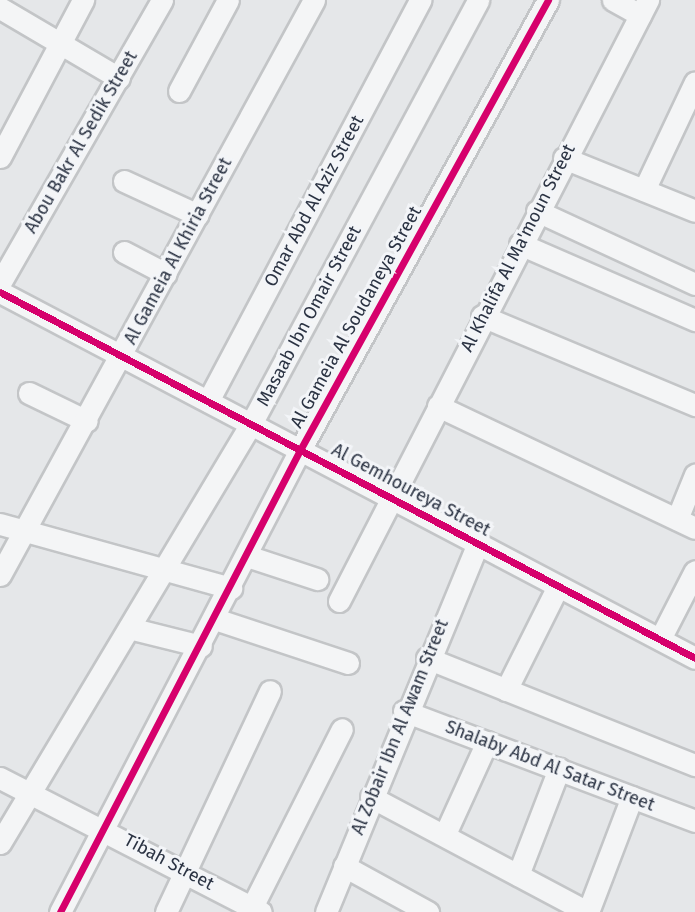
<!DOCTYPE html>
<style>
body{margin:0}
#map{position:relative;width:695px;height:912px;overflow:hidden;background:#e5e7e9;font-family:"Fira Sans",sans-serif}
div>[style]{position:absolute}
.roads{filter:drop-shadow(2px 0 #c3c5c7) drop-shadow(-2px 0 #c3c5c7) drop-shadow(0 2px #c3c5c7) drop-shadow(0 -2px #c3c5c7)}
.minor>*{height:21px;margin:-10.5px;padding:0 10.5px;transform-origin:10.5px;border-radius:10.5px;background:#f4f5f6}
.cycleway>*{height:7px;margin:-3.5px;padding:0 3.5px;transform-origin:3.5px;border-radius:3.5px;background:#d6006c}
span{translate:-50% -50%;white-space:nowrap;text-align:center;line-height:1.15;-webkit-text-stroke:6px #f3f5f8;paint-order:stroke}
.street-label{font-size:18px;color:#2b3343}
</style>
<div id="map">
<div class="roads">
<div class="minor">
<div style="left:613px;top:0;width:31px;rotate:29deg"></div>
<div style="left:0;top:8px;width:138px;rotate:30.5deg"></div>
<div style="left:179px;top:91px;width:103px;rotate:-61.7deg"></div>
<div style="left:0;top:157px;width:178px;rotate:-62.1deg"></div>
<div style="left:564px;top:158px;width:141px;rotate:22deg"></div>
<div style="left:124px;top:181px;width:81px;rotate:24.7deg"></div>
<div style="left:644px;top:190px;width:119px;rotate:-64.7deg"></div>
<div style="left:537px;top:211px;width:174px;rotate:24.8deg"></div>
<div style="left:520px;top:244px;width:191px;rotate:23.5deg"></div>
<div style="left:124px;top:252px;width:47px;rotate:27.6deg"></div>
<div style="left:0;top:283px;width:326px;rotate:-60.2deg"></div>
<div style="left:0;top:292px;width:785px;rotate:27.77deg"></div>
<div style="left:482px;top:316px;width:231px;rotate:22.7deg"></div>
<div style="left:29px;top:393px;width:64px;rotate:25.8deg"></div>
<div style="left:208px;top:401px;width:454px;rotate:-62.1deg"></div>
<div style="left:438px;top:406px;width:284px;rotate:25.4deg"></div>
<div style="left:677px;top:519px;width:48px;rotate:-67.8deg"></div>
<div style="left:0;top:524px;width:240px;rotate:15.5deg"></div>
<div style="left:247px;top:556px;width:74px;rotate:18.2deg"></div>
<div style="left:0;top:575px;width:655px;rotate:-61.36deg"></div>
<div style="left:339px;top:601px;width:676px;rotate:-62.79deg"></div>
<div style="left:215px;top:619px;width:140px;rotate:18.3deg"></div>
<div style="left:129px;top:628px;width:74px;rotate:14deg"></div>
<div style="left:660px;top:639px;width:76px;rotate:-62.8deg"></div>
<div style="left:427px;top:658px;width:289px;rotate:21.8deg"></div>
<div style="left:506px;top:690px;width:116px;rotate:-63.4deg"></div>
<div style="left:404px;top:711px;width:311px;rotate:20.7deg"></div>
<div style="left:0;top:778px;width:293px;rotate:27.2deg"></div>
<div style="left:371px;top:797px;width:245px;rotate:28deg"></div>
<div style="left:445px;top:834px;width:101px;rotate:-65.5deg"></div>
<div style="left:0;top:843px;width:488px;rotate:-59.1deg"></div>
<div style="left:251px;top:424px;width:481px;rotate:-61.8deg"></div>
<div style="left:344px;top:866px;width:96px;rotate:28.7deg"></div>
<div style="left:518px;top:875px;width:114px;rotate:-68.9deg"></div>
<div style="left:252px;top:907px;width:199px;rotate:-63.2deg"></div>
<div style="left:60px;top:912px;width:521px;rotate:-62.55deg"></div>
<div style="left:300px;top:450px;width:514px;rotate:-61.14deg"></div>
<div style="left:166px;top:912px;width:244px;rotate:-64.8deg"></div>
<div style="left:326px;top:912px;width:399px;rotate:-67.6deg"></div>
<div style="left:588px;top:912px;width:123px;rotate:-69.1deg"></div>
</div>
</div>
<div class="cycleway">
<div style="left:0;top:292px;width:785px;rotate:27.77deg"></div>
<div style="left:60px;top:912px;width:521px;rotate:-62.55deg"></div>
<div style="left:300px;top:450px;width:514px;rotate:-61.14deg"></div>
</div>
<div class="street-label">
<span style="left:81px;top:142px;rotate:-60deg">Abou Bakr Al Sedik Street</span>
<span style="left:314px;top:201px;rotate:-62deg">Omar Abd Al Aziz Street</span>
<span style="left:518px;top:248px;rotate:-63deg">Al Khalifa Al Ma'moun Street</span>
<span style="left:178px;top:251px;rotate:-62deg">Al Gameia Al Khiria Street</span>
<span style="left:309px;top:316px;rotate:-62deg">Masaab Ibn Omair Street</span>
<span style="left:356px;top:317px;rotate:-61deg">Al Gameia Al Soudaneya Street</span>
<span style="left:411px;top:490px;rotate:28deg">Al Gemhoureya Street</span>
<span style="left:400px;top:727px;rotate:-68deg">Al Zobair Ibn Al Awam Street</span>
<span style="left:550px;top:766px;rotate:21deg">Shalaby Abd Al Satar Street</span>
<span style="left:169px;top:862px;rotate:28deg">Tibah Street</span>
</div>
</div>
